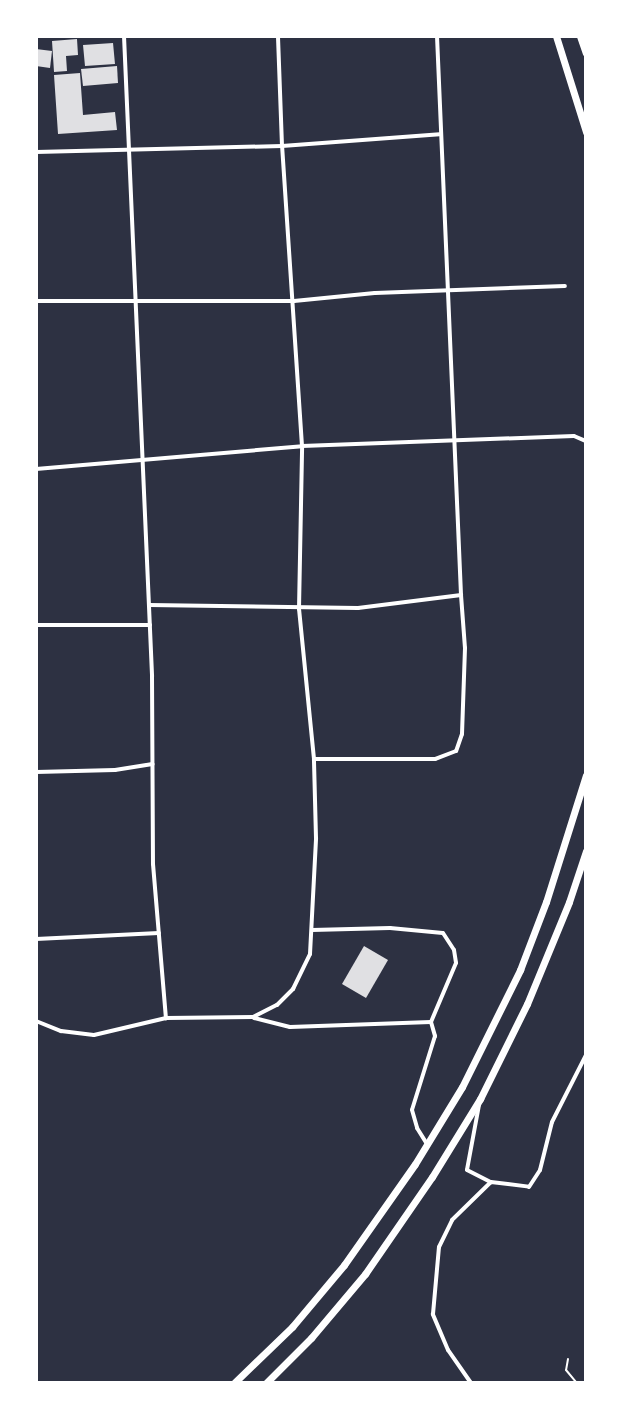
<!DOCTYPE html>
<style>
body{margin:0}
#map{position:relative;width:622px;height:1419px;overflow:hidden;background:#2d3142;font-family:Commissioner,sans-serif}
div>[style]{position:absolute}
.building>*{inset:0;background:#e0e0e3}
.service>*{height:2px;margin:-1px;padding:0 1px;transform-origin:1px;border-radius:1px;background:#fff}
.minor>*{height:4px;margin:-2px;padding:0 2px;transform-origin:2px;border-radius:2px;background:#fff}
.trunk>*{height:7px;margin:-3.5px;padding:0 3.5px;transform-origin:3.5px;border-radius:3.5px;background:#fff}
span{translate:-50% -50%;white-space:nowrap;text-align:center;line-height:1.15;-webkit-text-stroke:6px #fff;paint-order:stroke}
.frame{position:absolute;inset:0;border:38px solid #fff;pointer-events:none}
</style>
<div id="map">
<div class="building">
<div style="clip-path:polygon(77px 39px,78px 55px,66px 56px,67px 71px,54px 72px,52px 41px)"></div>
<div style="clip-path:polygon(113px 43px,115px 64px,85px 66px,83px 45px)"></div>
<div style="clip-path:polygon(36px 49px,52px 51px,50px 68px,36px 66px)"></div>
<div style="clip-path:polygon(117px 66px,118px 83px,83px 86px,81px 69px)"></div>
<div style="clip-path:polygon(80px 73px,83px 115px,115px 112px,117px 130px,58px 134px,54px 75px)"></div>
<div style="clip-path:polygon(364px 946px,388px 960px,366px 998px,342px 984px)"></div>
</div>
<div class="service">
<div style="left:568px;top:1359px;width:11px;rotate:100deg"></div>
<div style="left:566px;top:1370px;width:17px;rotate:50deg"></div>
</div>
<div class="minor">
<div style="left:124px;top:36px;width:641px;rotate:87.49deg"></div>
<div style="left:152px;top:676px;width:188px;rotate:89.7deg"></div>
<div style="left:153px;top:864px;width:155px;rotate:85.2deg"></div>
<div style="left:437px;top:36px;width:560px;rotate:87.54deg"></div>
<div style="left:36px;top:152px;width:246px;rotate:-1.4deg"></div>
<div style="left:282px;top:146px;width:158px;rotate:-4.3deg"></div>
<div style="left:36px;top:301px;width:258px"></div>
<div style="left:294px;top:301px;width:81px;rotate:-5.6deg"></div>
<div style="left:375px;top:293px;width:190px;rotate:-2.1deg"></div>
<div style="left:36px;top:469px;width:267px;rotate:-4.9deg"></div>
<div style="left:302px;top:446px;width:272px;rotate:-2.1deg"></div>
<div style="left:574px;top:436px;width:13px;rotate:23deg"></div>
<div style="left:149px;top:605px;width:209px;rotate:0.8deg"></div>
<div style="left:358px;top:608px;width:104px;rotate:-7.2deg"></div>
<div style="left:461px;top:595px;width:53px;rotate:85.7deg"></div>
<div style="left:465px;top:648px;width:86px;rotate:92deg"></div>
<div style="left:462px;top:734px;width:18px;rotate:109deg"></div>
<div style="left:456px;top:751px;width:22px;rotate:159deg"></div>
<div style="left:435px;top:759px;width:121px;rotate:180deg"></div>
<div style="left:36px;top:625px;width:114px"></div>
<div style="left:36px;top:772px;width:79px;rotate:-1.5deg"></div>
<div style="left:115px;top:770px;width:38px;rotate:-9deg"></div>
<div style="left:312px;top:930px;width:78px;rotate:-1.5deg"></div>
<div style="left:390px;top:928px;width:53px;rotate:5.4deg"></div>
<div style="left:443px;top:933px;width:20px;rotate:57deg"></div>
<div style="left:454px;top:950px;width:13px;rotate:81deg"></div>
<div style="left:456px;top:963px;width:64px;rotate:113deg"></div>
<div style="left:36px;top:939px;width:123px;rotate:-2.8deg"></div>
<div style="left:254px;top:1018px;width:37px;rotate:14deg"></div>
<div style="left:290px;top:1027px;width:141px;rotate:-2deg"></div>
<div style="left:431px;top:1022px;width:15px;rotate:74deg"></div>
<div style="left:435px;top:1036px;width:77px;rotate:107.3deg"></div>
<div style="left:412px;top:1110px;width:19px;rotate:74deg"></div>
<div style="left:417px;top:1128px;width:19px;rotate:58deg"></div>
<div style="left:36px;top:1021px;width:27px;rotate:22deg"></div>
<div style="left:61px;top:1031px;width:33px;rotate:7deg"></div>
<div style="left:94px;top:1035px;width:74px;rotate:-13.3deg"></div>
<div style="left:166px;top:1018px;width:87px;rotate:-0.7deg"></div>
<div style="left:253px;top:1017px;width:27px;rotate:-27deg"></div>
<div style="left:277px;top:1005px;width:23px;rotate:-45deg"></div>
<div style="left:293px;top:989px;width:39px;rotate:-64deg"></div>
<div style="left:310px;top:954px;width:116px;rotate:-87deg"></div>
<div style="left:316px;top:838px;width:79px;rotate:-91.5deg"></div>
<div style="left:314px;top:759px;width:151px;rotate:-95.7deg"></div>
<div style="left:299px;top:609px;width:163px;rotate:-88.9deg"></div>
<div style="left:302px;top:446px;width:301px;rotate:-93.8deg"></div>
<div style="left:282px;top:146px;width:110px;rotate:-92.1deg"></div>
<div style="left:479px;top:1105px;width:66px;rotate:100.5deg"></div>
<div style="left:467px;top:1170px;width:27px;rotate:27deg"></div>
<div style="left:471px;top:1383px;width:40px;rotate:-124.9deg"></div>
<div style="left:448px;top:1350px;width:39px;rotate:-113deg"></div>
<div style="left:433px;top:1314px;width:67px;rotate:-84.9deg"></div>
<div style="left:439px;top:1247px;width:30px;rotate:-64deg"></div>
<div style="left:452px;top:1220px;width:54px;rotate:-44.3deg"></div>
<div style="left:491px;top:1182px;width:38px;rotate:7deg"></div>
<div style="left:529px;top:1187px;width:20px;rotate:-57deg"></div>
<div style="left:540px;top:1170px;width:49px;rotate:-76deg"></div>
<div style="left:552px;top:1122px;width:75px;rotate:-63.1deg"></div>
</div>
<div class="trunk">
<div style="left:556px;top:36px;width:101px;rotate:72.6deg"></div>
<div style="left:580px;top:36px;width:18px;rotate:71deg"></div>
<div style="left:234px;top:1383px;width:81px;rotate:-44deg"></div>
<div style="left:292px;top:1327px;width:81px;rotate:-50deg"></div>
<div style="left:344px;top:1265px;width:123px;rotate:-54.9deg"></div>
<div style="left:415px;top:1164px;width:90px;rotate:-58.6deg"></div>
<div style="left:462px;top:1087px;width:131px;rotate:-63.6deg"></div>
<div style="left:520px;top:970px;width:73px;rotate:-69.1deg"></div>
<div style="left:546px;top:902px;width:133px;rotate:-72.5deg"></div>
<div style="left:266px;top:1383px;width:64px;rotate:-45deg"></div>
<div style="left:311px;top:1338px;width:84px;rotate:-49.8deg"></div>
<div style="left:365px;top:1274px;width:118px;rotate:-55.4deg"></div>
<div style="left:432px;top:1177px;width:92px;rotate:-58.4deg"></div>
<div style="left:480px;top:1099px;width:106px;rotate:-63.7deg"></div>
<div style="left:527px;top:1004px;width:110px;rotate:-67.6deg"></div>
<div style="left:569px;top:902px;width:54px;rotate:-71.6deg"></div>
</div>
<div class="frame"></div>
</div>
